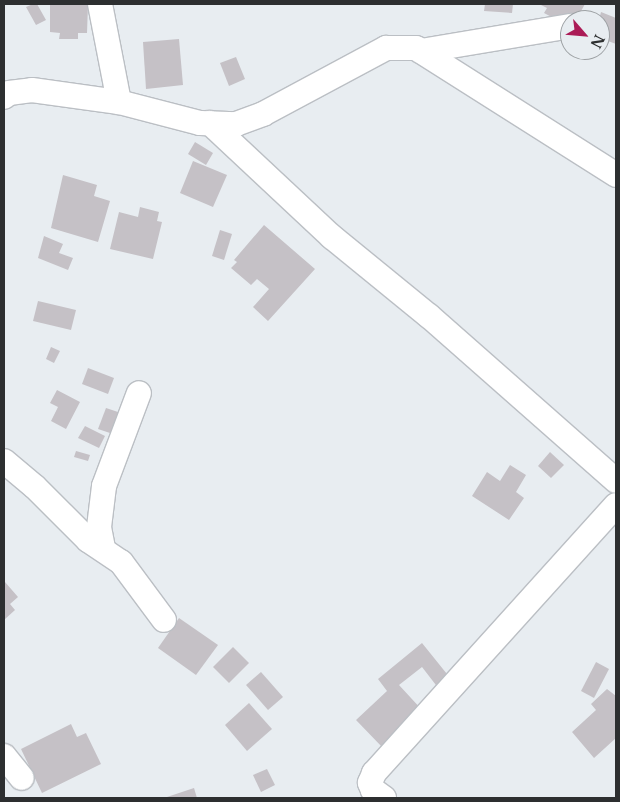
<!DOCTYPE html>
<style>
body{margin:0}
#map{position:relative;width:620px;height:802px;overflow:hidden;background:#e8edf1;font-family:"Libre Baskerville",serif}
div>[style]{position:absolute}
.building>*{inset:0;background:#c5c1c6}
.roads{filter:drop-shadow(1px 0 #bbbfc4) drop-shadow(-1px 0 #bbbfc4) drop-shadow(0 1px #bbbfc4) drop-shadow(0 -1px #bbbfc4)}
.minor>*{height:24px;margin:-12px;padding:0 12px;transform-origin:12px;border-radius:12px;background:#fff}
span{translate:-50% -50%;white-space:nowrap;text-align:center;line-height:1.15;-webkit-text-stroke:5px #e8edf1;paint-order:stroke}
.frame{position:absolute;inset:0;border:5px solid #2d2f30;pointer-events:none}
.north{position:absolute;left:560px;top:10px;width:50px;height:50px;box-sizing:border-box;background:#e8edf1;border:1px solid #9da1a4;border-radius:50%;rotate:117deg;font-size:14px;font-weight:700;line-height:20px;text-align:center;color:#2d2f30}
.north::after{content:'';display:block;margin:auto;width:18px;height:22px;background:#ab1b56;clip-path:polygon(50% 0,100% 100%,50% 72%,0 100%)}
</style>
<div id="map">
<div class="building">
<div style="clip-path:polygon(33px 4px,37px 4px,46px 20px,36px 25px,26px 7px)"></div>
<div style="clip-path:polygon(485px 4px,513px 4px,512px 13px,484px 11px)"></div>
<div style="clip-path:polygon(539px 4px,585px 4px,576px 20px,563px 23px,544px 13px,547px 8px)"></div>
<div style="clip-path:polygon(50px 5px,88px 5px,87px 33px,78px 33px,78px 39px,59px 39px,60px 33px,50px 32px)"></div>
<div style="clip-path:polygon(591px 12px,600px 16px,601px 12px,616px 18px,616px 44px,600px 38px,600px 20px,588px 20px)"></div>
<div style="clip-path:polygon(179px 39px,183px 85px,146px 89px,143px 42px)"></div>
<div style="clip-path:polygon(236px 57px,245px 79px,229px 86px,220px 63px)"></div>
<div style="clip-path:polygon(195px 142px,213px 153px,206px 165px,188px 154px)"></div>
<div style="clip-path:polygon(193px 161px,227px 175px,213px 207px,180px 193px)"></div>
<div style="clip-path:polygon(63px 175px,97px 185px,94px 196px,110px 201px,98px 242px,51px 228px)"></div>
<div style="clip-path:polygon(140px 207px,159px 212px,157px 221px,162px 222px,153px 259px,110px 249px,119px 212px,138px 217px)"></div>
<div style="clip-path:polygon(264px 225px,315px 269px,268px 321px,253px 307px,269px 289px,257px 279px,251px 285px,231px 268px,237px 262px,234px 260px)"></div>
<div style="clip-path:polygon(220px 230px,232px 234px,224px 260px,212px 256px)"></div>
<div style="clip-path:polygon(44px 236px,63px 244px,59px 253px,73px 258px,68px 270px,38px 258px)"></div>
<div style="clip-path:polygon(38px 301px,76px 310px,71px 330px,33px 321px)"></div>
<div style="clip-path:polygon(51px 347px,60px 351px,54px 363px,46px 359px)"></div>
<div style="clip-path:polygon(88px 368px,114px 378px,108px 394px,82px 384px)"></div>
<div style="clip-path:polygon(57px 390px,80px 402px,66px 429px,51px 421px,58px 407px,50px 403px)"></div>
<div style="clip-path:polygon(106px 408px,121px 413px,113px 434px,98px 429px)"></div>
<div style="clip-path:polygon(85px 426px,105px 436px,99px 448px,78px 438px)"></div>
<div style="clip-path:polygon(76px 451px,90px 455px,88px 461px,74px 457px)"></div>
<div style="clip-path:polygon(550px 452px,564px 465px,551px 478px,538px 466px)"></div>
<div style="clip-path:polygon(510px 465px,526px 475px,516px 492px,524px 498px,509px 520px,472px 496px,487px 472px,500px 481px)"></div>
<div style="clip-path:polygon(5px 582px,18px 597px,10px 604px,15px 610px,4px 620px)"></div>
<div style="clip-path:polygon(179px 618px,218px 645px,196px 675px,158px 648px)"></div>
<div style="clip-path:polygon(422px 643px,451px 679px,439px 689px,422px 667px,399px 685px,423px 711px,383px 748px,356px 720px,387px 691px,378px 679px)"></div>
<div style="clip-path:polygon(233px 647px,249px 663px,229px 683px,213px 667px)"></div>
<div style="clip-path:polygon(596px 662px,609px 669px,594px 698px,581px 691px)"></div>
<div style="clip-path:polygon(261px 672px,283px 697px,268px 710px,246px 685px)"></div>
<div style="clip-path:polygon(607px 689px,616px 696px,616px 738px,594px 758px,572px 732px,596px 710px,591px 704px)"></div>
<div style="clip-path:polygon(249px 703px,272px 729px,247px 751px,225px 725px)"></div>
<div style="clip-path:polygon(71px 724px,77px 737px,86px 733px,101px 764px,42px 793px,21px 749px)"></div>
<div style="clip-path:polygon(267px 769px,275px 785px,261px 792px,253px 775px)"></div>
<div style="clip-path:polygon(194px 788px,197px 798px,164px 798px)"></div>
</div>
<div class="roads">
<div class="minor">
<div style="left:100px;top:4px;width:100px;rotate:79deg"></div>
<div style="left:421px;top:51px;width:151px;rotate:-9.5deg"></div>
<div style="left:4px;top:97px;width:6px;rotate:-39deg"></div>
<div style="left:9px;top:93px;width:23px;rotate:-7deg"></div>
<div style="left:32px;top:90px;width:88px;rotate:7.9deg"></div>
<div style="left:119px;top:102px;width:84px;rotate:14.5deg"></div>
<div style="left:200px;top:123px;width:36px;rotate:2deg"></div>
<div style="left:236px;top:124px;width:29px;rotate:-20deg"></div>
<div style="left:263px;top:114px;width:140px;rotate:-28.2deg"></div>
<div style="left:386px;top:48px;width:30px"></div>
<div style="left:416px;top:48px;width:237px;rotate:32.4deg"></div>
<div style="left:210px;top:123px;width:167px;rotate:43.1deg"></div>
<div style="left:332px;top:237px;width:125px;rotate:39.2deg"></div>
<div style="left:429px;top:316px;width:249px;rotate:41.4deg"></div>
<div style="left:4px;top:461px;width:40px;rotate:40deg"></div>
<div style="left:35px;top:487px;width:75px;rotate:45deg"></div>
<div style="left:88px;top:540px;width:40px;rotate:34deg"></div>
<div style="left:121px;top:562px;width:72px;rotate:53.4deg"></div>
<div style="left:103px;top:548px;width:21px;rotate:-101deg"></div>
<div style="left:99px;top:527px;width:41px;rotate:-83deg"></div>
<div style="left:104px;top:486px;width:99px;rotate:-69.4deg"></div>
<div style="left:4px;top:756px;width:28px;rotate:51deg"></div>
<div style="left:384px;top:798px;width:14px;rotate:-144deg"></div>
<div style="left:373px;top:790px;width:8px;rotate:-113deg"></div>
<div style="left:370px;top:783px;width:11px;rotate:-68deg"></div>
<div style="left:374px;top:773px;width:361px;rotate:-47.9deg"></div>
</div>
</div>
<div class="frame"></div>
<div class="north">N</div>
</div>
